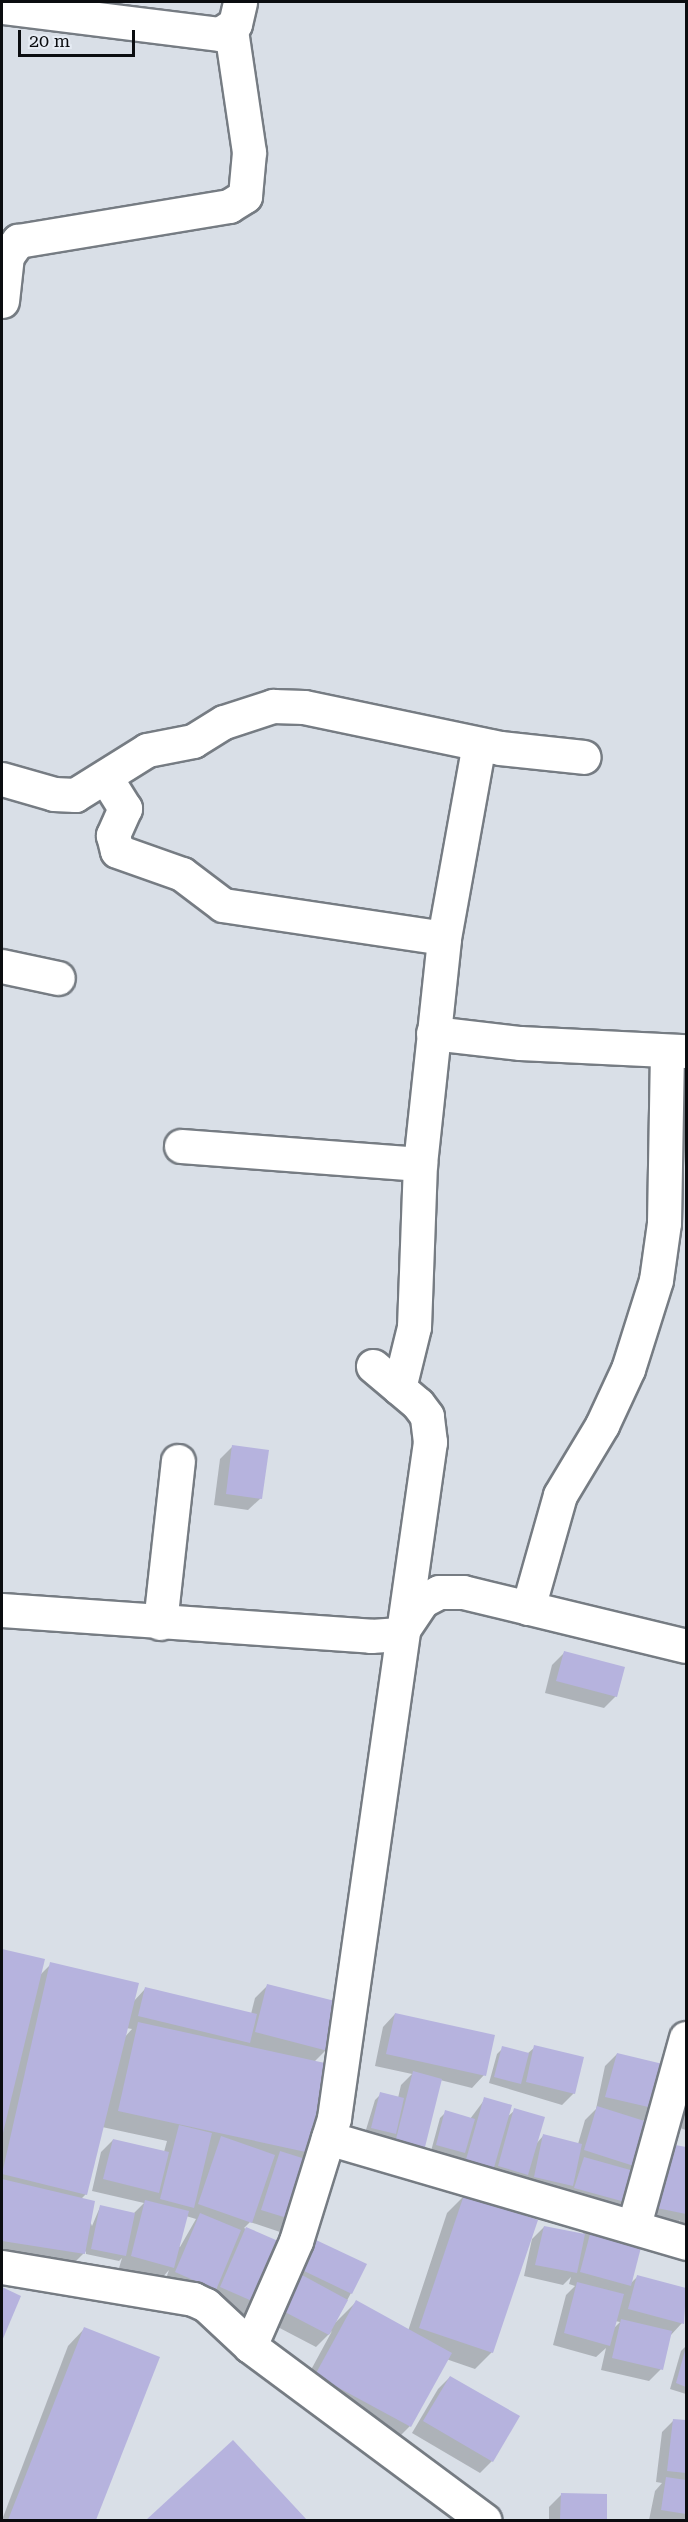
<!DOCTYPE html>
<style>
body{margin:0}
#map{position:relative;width:688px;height:2522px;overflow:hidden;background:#d9dfe7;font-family:"Roboto Serif",serif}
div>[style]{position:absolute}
.shadow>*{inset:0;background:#0003}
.building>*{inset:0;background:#b6b3de}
.roads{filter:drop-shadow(2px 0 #767c83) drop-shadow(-2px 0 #767c83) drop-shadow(0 2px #767c83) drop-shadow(0 -2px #767c83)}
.minor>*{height:33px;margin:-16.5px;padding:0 16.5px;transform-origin:16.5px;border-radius:16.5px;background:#fff}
span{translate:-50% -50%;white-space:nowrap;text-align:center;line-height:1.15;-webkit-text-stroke:5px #e6ecf4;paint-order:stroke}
.frame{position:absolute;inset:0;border:3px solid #0b0d10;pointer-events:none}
.scale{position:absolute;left:18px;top:30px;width:117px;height:27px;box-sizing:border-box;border:3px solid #0b0d10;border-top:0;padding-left:8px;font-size:18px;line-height:21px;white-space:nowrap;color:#0b0d10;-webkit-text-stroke:4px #e6ecf4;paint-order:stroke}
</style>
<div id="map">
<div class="shadow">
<div style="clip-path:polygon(232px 1447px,261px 1498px,248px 1510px,214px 1505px,220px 1459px)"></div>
<div style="clip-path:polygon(564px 1653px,616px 1696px,604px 1708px,545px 1693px,552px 1665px)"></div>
<div style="clip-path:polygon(evenodd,2px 1951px,43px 1961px,40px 1975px,51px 1964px,133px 2002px,145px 1989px,251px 2014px,255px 1998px,267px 1986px,326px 2050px,314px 2062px,333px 2066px,286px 2234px,250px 2222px,244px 2228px,283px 2245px,246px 2315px,164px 2284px,169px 2270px,161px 2279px,119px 2268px,122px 2258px,119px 2261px,86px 2254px,86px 2251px,67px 2270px,2px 2260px,2px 1951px,126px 2028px,132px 2029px,124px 2038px,126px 2028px,2px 1951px,102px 2127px,167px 2141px,164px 2152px,113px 2140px,101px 2152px,92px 2191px,144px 2203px,133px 2214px,100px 2207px,92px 2226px,81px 2199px,86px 2194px,102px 2127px,2px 1951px,186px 2216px,196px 2219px,180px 2247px,178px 2246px,186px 2216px)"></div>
<div style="clip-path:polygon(395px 2014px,484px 2075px,472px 2088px,440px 2080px,410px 2162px,365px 2133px,375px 2100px,381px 2094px,398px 2098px,401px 2085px,412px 2074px,375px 2066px,383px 2027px)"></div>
<div style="clip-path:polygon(535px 2047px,574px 2093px,562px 2105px,489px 2083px,497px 2054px,503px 2048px,527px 2054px)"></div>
<div style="clip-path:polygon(617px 2054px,656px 2109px,642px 2122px,652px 2125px,624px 2201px,612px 2213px,523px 2189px,525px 2176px,515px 2186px,454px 2175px,459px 2158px,431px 2151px,440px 2118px,446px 2112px,470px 2119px,485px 2099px,506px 2118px,515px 2110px,536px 2144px,543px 2136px,578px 2144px,585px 2120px,596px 2109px,605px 2066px)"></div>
<div style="clip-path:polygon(686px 2079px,686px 2130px,670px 2125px)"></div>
<div style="clip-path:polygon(665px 2145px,686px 2149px,686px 2230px,678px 2229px,680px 2220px,674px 2225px,641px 2219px)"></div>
<div style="clip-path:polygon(464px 2196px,492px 2352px,475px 2369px,446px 2359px,410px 2426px,393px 2443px,299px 2392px,332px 2331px,316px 2347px,272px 2324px,295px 2284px,291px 2282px,305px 2254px,317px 2242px,351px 2293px,335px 2323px,356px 2302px,408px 2331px,447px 2213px)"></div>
<div style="clip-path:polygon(evenodd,595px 2220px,630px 2284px,637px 2277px,686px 2290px,682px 2323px,670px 2336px,661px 2369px,649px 2381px,601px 2370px,606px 2348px,596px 2357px,553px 2345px,566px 2295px,575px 2286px,569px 2284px,571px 2277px,563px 2285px,524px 2276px,532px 2239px,544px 2227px,582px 2235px,595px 2220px,615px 2321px,620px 2322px,613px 2329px,615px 2321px)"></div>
<div style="clip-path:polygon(2px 2289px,19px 2297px,2px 2337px)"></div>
<div style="clip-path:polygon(84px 2329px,158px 2358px,94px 2520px,2px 2520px,68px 2346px)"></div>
<div style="clip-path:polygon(686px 2346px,686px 2394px,670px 2389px,681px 2351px)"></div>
<div style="clip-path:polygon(450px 2377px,492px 2461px,480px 2473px,412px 2433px,438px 2389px)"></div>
<div style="clip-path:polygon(674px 2420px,686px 2422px,686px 2520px,649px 2520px,655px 2491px,662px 2483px,656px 2482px,662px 2432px)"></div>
<div style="clip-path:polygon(233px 2442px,305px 2520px,149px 2520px)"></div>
<div style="clip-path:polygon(561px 2495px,606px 2496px,605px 2520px,549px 2520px,549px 2507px)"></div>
</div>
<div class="building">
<div style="clip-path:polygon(232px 1445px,269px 1450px,262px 1499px,226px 1494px)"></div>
<div style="clip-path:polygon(564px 1651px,625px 1667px,617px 1697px,556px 1681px)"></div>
<div style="clip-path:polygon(2px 1949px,45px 1959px,2px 2137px)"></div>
<div style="clip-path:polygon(50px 1962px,139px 1983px,87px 2195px,2px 2174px)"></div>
<div style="clip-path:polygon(267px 1984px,339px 2002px,328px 2051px,255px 2032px)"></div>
<div style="clip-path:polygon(145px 1987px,257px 2014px,250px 2043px,138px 2016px)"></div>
<div style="clip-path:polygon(395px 2013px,495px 2035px,486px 2076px,386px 2054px)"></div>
<div style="clip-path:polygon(138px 2022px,334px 2065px,315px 2154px,118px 2111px)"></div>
<div style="clip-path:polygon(534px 2045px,584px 2057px,575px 2094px,526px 2082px)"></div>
<div style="clip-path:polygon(502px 2046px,529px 2053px,521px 2084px,494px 2077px)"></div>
<div style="clip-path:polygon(617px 2053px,667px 2065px,657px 2109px,605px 2097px)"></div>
<div style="clip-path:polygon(413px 2071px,442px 2079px,424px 2151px,395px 2143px)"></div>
<div style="clip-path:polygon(380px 2092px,404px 2098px,396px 2134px,371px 2128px)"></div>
<div style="clip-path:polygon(484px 2097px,512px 2105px,493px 2171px,465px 2163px)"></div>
<div style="clip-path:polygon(597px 2106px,654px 2124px,640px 2168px,584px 2150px)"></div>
<div style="clip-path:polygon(514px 2108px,545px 2117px,528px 2175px,498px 2166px)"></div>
<div style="clip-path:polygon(445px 2110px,475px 2119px,465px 2153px,436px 2145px)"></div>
<div style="clip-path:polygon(179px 2125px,212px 2133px,194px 2208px,160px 2199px)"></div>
<div style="clip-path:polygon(543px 2134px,582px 2144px,573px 2186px,534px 2177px)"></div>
<div style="clip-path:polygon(221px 2136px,275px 2155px,252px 2223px,198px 2204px)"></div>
<div style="clip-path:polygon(113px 2139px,169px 2152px,159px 2193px,103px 2179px)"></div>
<div style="clip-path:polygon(664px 2143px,686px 2147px,686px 2214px,652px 2207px)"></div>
<div style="clip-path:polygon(280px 2151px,318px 2163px,300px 2222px,261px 2210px)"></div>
<div style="clip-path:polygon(584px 2157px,634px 2171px,625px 2202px,574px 2188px)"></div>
<div style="clip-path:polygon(2px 2179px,95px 2201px,85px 2254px,2px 2241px)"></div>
<div style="clip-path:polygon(464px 2195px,538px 2220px,493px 2353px,419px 2328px)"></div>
<div style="clip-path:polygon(145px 2200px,189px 2211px,174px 2268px,131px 2256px)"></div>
<div style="clip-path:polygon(100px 2205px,135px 2213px,126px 2256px,91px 2249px)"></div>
<div style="clip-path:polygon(200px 2213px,241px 2230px,216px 2290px,175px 2272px)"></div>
<div style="clip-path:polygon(594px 2219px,645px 2232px,631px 2286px,580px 2272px)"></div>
<div style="clip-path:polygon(544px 2226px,585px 2234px,577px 2273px,535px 2265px)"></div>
<div style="clip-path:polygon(246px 2227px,285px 2244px,259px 2304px,220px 2287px)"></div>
<div style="clip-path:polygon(316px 2240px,367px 2264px,352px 2294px,302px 2270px)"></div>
<div style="clip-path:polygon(302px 2275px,348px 2300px,329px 2335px,283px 2311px)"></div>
<div style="clip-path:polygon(637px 2275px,686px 2288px,684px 2324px,628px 2309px)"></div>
<div style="clip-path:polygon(577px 2282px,624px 2294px,610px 2346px,564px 2333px)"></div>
<div style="clip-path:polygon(2px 2287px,21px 2296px,2px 2341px)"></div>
<div style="clip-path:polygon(356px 2300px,452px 2353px,411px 2427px,315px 2375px)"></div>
<div style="clip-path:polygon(621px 2319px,672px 2331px,663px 2370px,612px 2358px)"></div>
<div style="clip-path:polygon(84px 2327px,160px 2357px,96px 2520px,8px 2520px)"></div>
<div style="clip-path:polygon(686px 2347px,686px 2387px,676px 2383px)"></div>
<div style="clip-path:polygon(450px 2376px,520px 2416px,493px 2462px,423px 2421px)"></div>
<div style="clip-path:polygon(673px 2419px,686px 2420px,686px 2473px,667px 2471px)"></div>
<div style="clip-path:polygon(233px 2440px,307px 2520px,146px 2520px)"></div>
<div style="clip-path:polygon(666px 2477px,686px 2480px,686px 2514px,661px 2510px)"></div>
<div style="clip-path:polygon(561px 2493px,607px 2494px,607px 2520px,560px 2520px)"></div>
</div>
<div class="roads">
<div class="minor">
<div style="left:2px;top:7px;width:220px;rotate:7.1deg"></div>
<div style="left:220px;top:34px;width:18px;rotate:-34deg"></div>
<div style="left:235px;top:24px;width:23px;rotate:-77deg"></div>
<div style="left:2px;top:301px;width:45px;rotate:-83.7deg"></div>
<div style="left:7px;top:256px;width:19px;rotate:-54deg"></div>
<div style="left:18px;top:241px;width:214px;rotate:-9.4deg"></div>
<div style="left:229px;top:206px;width:19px;rotate:-32deg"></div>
<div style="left:245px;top:196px;width:44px;rotate:-84.8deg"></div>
<div style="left:249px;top:152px;width:123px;rotate:-98.4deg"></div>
<div style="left:106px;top:778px;width:36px;rotate:58deg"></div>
<div style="left:125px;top:808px;width:30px;rotate:114deg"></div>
<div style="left:113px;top:835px;width:16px;rotate:76deg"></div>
<div style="left:117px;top:851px;width:69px;rotate:19.5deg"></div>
<div style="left:182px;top:874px;width:51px;rotate:37.1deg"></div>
<div style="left:223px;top:905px;width:223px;rotate:8.5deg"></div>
<div style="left:2px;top:779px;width:54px;rotate:16.1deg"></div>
<div style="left:54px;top:794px;width:21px;rotate:3deg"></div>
<div style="left:75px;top:795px;width:85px;rotate:-32deg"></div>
<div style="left:147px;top:750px;width:47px;rotate:-11.1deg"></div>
<div style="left:193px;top:741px;width:36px;rotate:-32deg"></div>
<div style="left:224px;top:722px;width:52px;rotate:-18.1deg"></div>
<div style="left:273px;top:706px;width:31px;rotate:2deg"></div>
<div style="left:304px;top:707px;width:200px;rotate:11.8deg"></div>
<div style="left:500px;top:748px;width:84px;rotate:6.1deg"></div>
<div style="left:2px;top:966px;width:57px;rotate:12.1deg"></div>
<div style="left:433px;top:1033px;width:88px;rotate:6.6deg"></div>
<div style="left:520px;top:1043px;width:166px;rotate:2.8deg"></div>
<div style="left:181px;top:1146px;width:240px;rotate:4.3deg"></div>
<div style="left:399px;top:1388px;width:63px;rotate:-76.2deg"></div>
<div style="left:414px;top:1327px;width:163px;rotate:-87.9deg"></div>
<div style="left:420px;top:1164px;width:227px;rotate:-83.9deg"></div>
<div style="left:444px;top:938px;width:197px;rotate:-79.8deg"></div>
<div style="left:528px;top:1608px;width:117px;rotate:-74.2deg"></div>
<div style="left:560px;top:1495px;width:82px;rotate:-59deg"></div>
<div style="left:602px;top:1425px;width:62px;rotate:-65.1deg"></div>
<div style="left:628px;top:1369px;width:93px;rotate:-72.5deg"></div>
<div style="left:656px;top:1280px;width:58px;rotate:-82deg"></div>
<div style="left:664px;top:1223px;width:172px;rotate:-89deg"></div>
<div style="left:2px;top:1610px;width:370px;rotate:4deg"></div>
<div style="left:371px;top:1636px;width:29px;rotate:-4deg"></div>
<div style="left:400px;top:1634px;width:40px;rotate:-56deg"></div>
<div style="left:422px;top:1601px;width:19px;rotate:-28deg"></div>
<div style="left:439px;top:1592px;width:24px"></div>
<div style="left:463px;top:1592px;width:229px;rotate:13.6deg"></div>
<div style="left:160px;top:1623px;width:163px;rotate:-83.7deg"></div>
<div style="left:328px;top:2138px;width:373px;rotate:16.3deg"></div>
<div style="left:634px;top:2225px;width:194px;rotate:-74.5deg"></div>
<div style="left:2px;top:2267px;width:194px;rotate:9.5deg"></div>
<div style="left:193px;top:2299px;width:14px;rotate:25deg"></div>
<div style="left:206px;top:2305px;width:60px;rotate:43deg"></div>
<div style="left:250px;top:2346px;width:292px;rotate:36.6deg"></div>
<div style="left:250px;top:2346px;width:115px;rotate:-66.3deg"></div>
<div style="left:296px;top:2241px;width:129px;rotate:-72.8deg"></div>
<div style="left:334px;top:2118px;width:683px;rotate:-81.92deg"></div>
<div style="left:430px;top:1442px;width:26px;rotate:-97deg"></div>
<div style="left:427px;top:1416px;width:15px;rotate:-127deg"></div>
<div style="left:418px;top:1404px;width:59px;rotate:-139.8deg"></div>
</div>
</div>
<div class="frame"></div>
<div class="scale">20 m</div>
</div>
